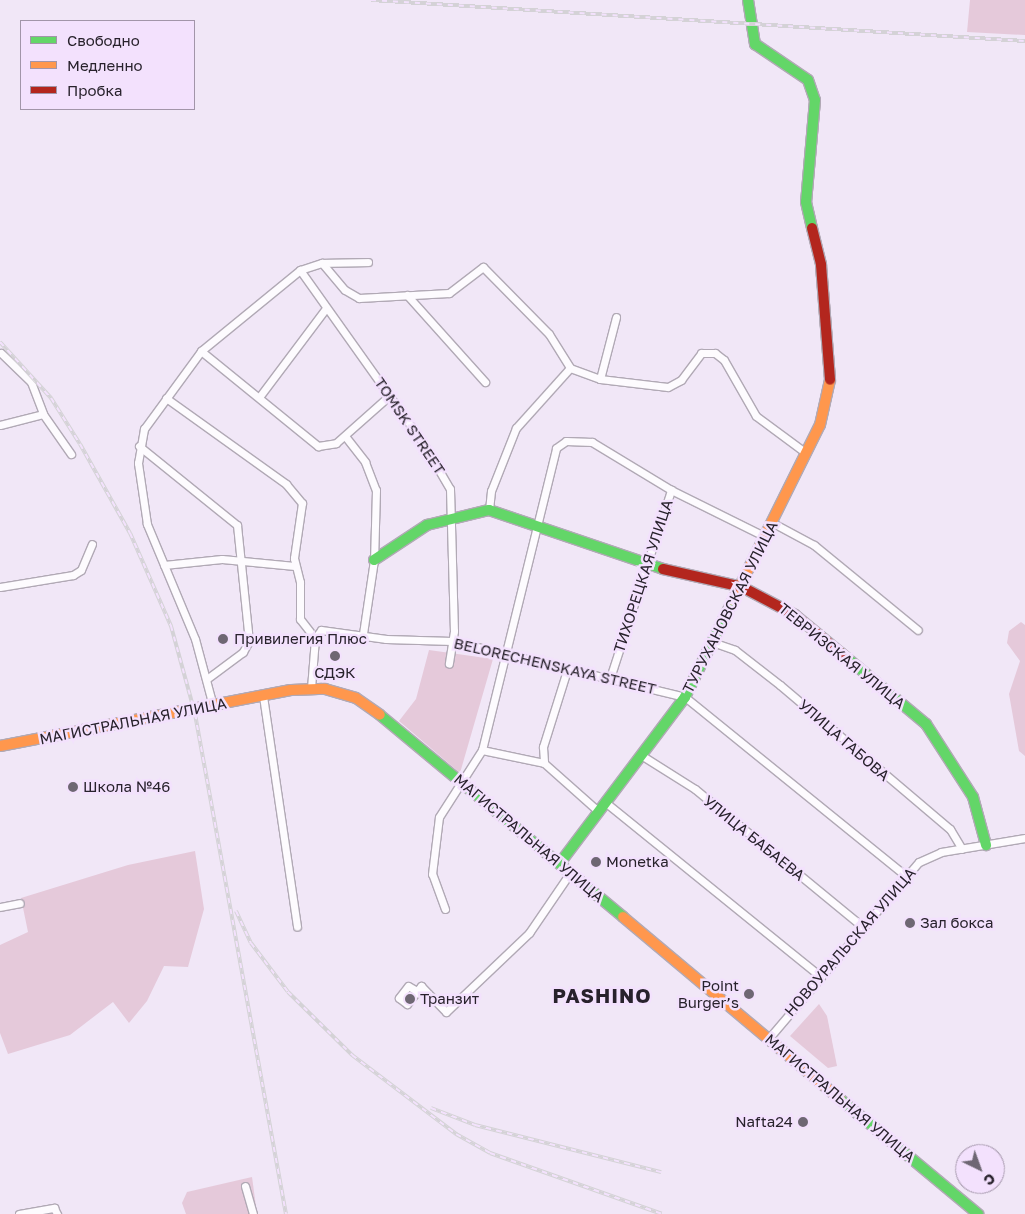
<!DOCTYPE html>
<meta charset="utf-8">
<style>
body{margin:0}
#map{position:relative;width:1025px;height:1214px;overflow:hidden;background:#f1e7f7;font-family:"Golos Text",sans-serif}
div>[style]{position:absolute}
.green>*{inset:0;background:#e5c9da}
.roads{filter:drop-shadow(1px 0 #b1a9b5) drop-shadow(-1px 0 #b1a9b5) drop-shadow(0 1px #b1a9b5) drop-shadow(0 -1px #b1a9b5)}
.street>*{height:7px;margin:-3.5px;padding:0 3.5px;transform-origin:3.5px;border-radius:3.5px;background:#fdfbfe}
.fast>*{height:10px;margin:-5px;padding:0 5px;transform-origin:5px;border-radius:5px;background:#63d668}
.slow>*{height:10px;margin:-5px;padding:0 5px;transform-origin:5px;border-radius:5px;background:#ff974d}
.jam>*{height:10px;margin:-5px;padding:0 5px;transform-origin:5px;border-radius:5px;background:#b3261e}
.rail>*{height:4px;margin-top:-2px;transform-origin:0;background:repeating-linear-gradient(90deg,#f3e1fd 0 5.5px,#d4d2d6 0 11px);box-sizing:border-box;border-block:1px solid #d4d2d6}
.dots>*{width:14px;height:14px;translate:-50% -50%;box-sizing:border-box;border:2px solid #f3e1fd;border-radius:50%}
span{translate:-50% -50%;white-space:nowrap;text-align:center;line-height:1.15;-webkit-text-stroke:5px #f3e1fd;paint-order:stroke}
.street-label{font-size:15px;color:#28222c}
.poi-label{font-size:15px;color:#28222c}
.left{translate:0 -50%;text-align:left}
.right{translate:-100% -50%;text-align:right}
.district-label{font-size:20px;color:#28222c;font-weight:700;letter-spacing:1px}
.legend{position:absolute;left:20px;top:20px;width:175px;height:90px;box-sizing:border-box;background:#f3e1fd;border:1px solid #a295a9;margin:0;padding:6px 9px;list-style:none;font-size:15px;color:#28222c}
.legend li{display:flex;align-items:center;gap:10px;height:25px}
.legend b{width:25px;border:1px solid #a295a9}
.north{position:absolute;left:955px;top:1144px;width:50px;height:50px;box-sizing:border-box;background:#f3e1fd;border:1px solid #a295a9;border-radius:50%;rotate:138deg;font-size:14px;font-weight:700;line-height:20px;text-align:center;color:#28222c}
.north::after{content:'';display:block;margin:auto;width:18px;height:22px;background:#6e6773;clip-path:polygon(50% 0,100% 100%,50% 72%,0 100%)}
</style>
<div id="map">
<div class="green">
<div style="clip-path:polygon(970px 0,1025px 0,1025px 35px,967px 32px)"></div>
<div style="clip-path:polygon(1021px 622px,1025px 625px,1025px 756px,1019px 751px,1009px 694px,1020px 661px,1007px 643px,1009px 631px)"></div>
<div style="clip-path:polygon(429px 650px,493px 659px,460px 773px,399px 721px,416px 699px)"></div>
<div style="clip-path:polygon(195px 851px,204px 909px,188px 967px,164px 966px,147px 1001px,129px 1023px,113px 1002px,70px 1035px,8px 1054px,0 1033px,0 945px,28px 932px,21px 898px,128px 865px)"></div>
<div style="clip-path:polygon(819px 1004px,827px 1016px,837px 1066px,828px 1068px,790px 1036px)"></div>
<div style="clip-path:polygon(252px 1177px,257px 1214px,186px 1214px,182px 1203px,187px 1192px)"></div>
</div>
<div class="roads">
<div class="street">
<div style="left:322px;top:263px;width:35px;rotate:50deg"></div>
<div style="left:345px;top:290px;width:16px;rotate:30deg"></div>
<div style="left:359px;top:298px;width:90px;rotate:-3.2deg"></div>
<div style="left:449px;top:293px;width:43px;rotate:-37.4deg"></div>
<div style="left:483px;top:267px;width:94px;rotate:45.4deg"></div>
<div style="left:549px;top:334px;width:40px;rotate:58deg"></div>
<div style="left:570px;top:368px;width:32px;rotate:20deg"></div>
<div style="left:600px;top:379px;width:68px;rotate:6.7deg"></div>
<div style="left:668px;top:387px;width:15px;rotate:-28deg"></div>
<div style="left:681px;top:380px;width:34px;rotate:-53deg"></div>
<div style="left:701px;top:353px;width:14px"></div>
<div style="left:715px;top:353px;width:11px;rotate:38deg"></div>
<div style="left:724px;top:360px;width:64px;rotate:60.3deg"></div>
<div style="left:756px;top:416px;width:62px;rotate:36.5deg"></div>
<div style="left:300px;top:270px;width:212px;rotate:54.6deg"></div>
<div style="left:423px;top:443px;width:53px;rotate:59.6deg"></div>
<div style="left:450px;top:489px;width:142px;rotate:88.4deg"></div>
<div style="left:454px;top:631px;width:33px;rotate:99deg"></div>
<div style="left:407px;top:295px;width:117px;rotate:48.1deg"></div>
<div style="left:201px;top:351px;width:151px;rotate:39.1deg"></div>
<div style="left:318px;top:446px;width:18px;rotate:-9deg"></div>
<div style="left:336px;top:443px;width:71px;rotate:-41.6deg"></div>
<div style="left:1px;top:353px;width:42px;rotate:44deg"></div>
<div style="left:31px;top:382px;width:34px;rotate:69deg"></div>
<div style="left:43px;top:414px;width:49px;rotate:55deg"></div>
<div style="left:600px;top:379px;width:64px;rotate:-75.5deg"></div>
<div style="left:260px;top:396px;width:110px;rotate:-53.1deg"></div>
<div style="left:166px;top:398px;width:148px;rotate:35.6deg"></div>
<div style="left:286px;top:484px;width:25px;rotate:50deg"></div>
<div style="left:302px;top:503px;width:56px;rotate:98.3deg"></div>
<div style="left:294px;top:558px;width:25px;rotate:76deg"></div>
<div style="left:300px;top:582px;width:37px;rotate:90deg"></div>
<div style="left:300px;top:619px;width:24px;rotate:52deg"></div>
<div style="left:0;top:425px;width:44px;rotate:-14.3deg"></div>
<div style="left:345px;top:436px;width:33px;rotate:52deg"></div>
<div style="left:365px;top:462px;width:30px;rotate:69deg"></div>
<div style="left:376px;top:490px;width:70px;rotate:91.6deg"></div>
<div style="left:374px;top:560px;width:75px;rotate:98.5deg"></div>
<div style="left:139px;top:446px;width:126px;rotate:38.9deg"></div>
<div style="left:237px;top:525px;width:117px;rotate:84.1deg"></div>
<div style="left:249px;top:641px;width:13px;rotate:119deg"></div>
<div style="left:243px;top:652px;width:44px;rotate:143.4deg"></div>
<div style="left:489px;top:510px;width:19px;rotate:-84deg"></div>
<div style="left:491px;top:491px;width:68px;rotate:-68.4deg"></div>
<div style="left:516px;top:428px;width:81px;rotate:-48deg"></div>
<div style="left:773px;top:523px;width:47px;rotate:28.2deg"></div>
<div style="left:814px;top:545px;width:134px;rotate:39.3deg"></div>
<div style="left:164px;top:565px;width:58px;rotate:-5.9deg"></div>
<div style="left:222px;top:559px;width:73px;rotate:5.5deg"></div>
<div style="left:0;top:587px;width:74px;rotate:-9.3deg"></div>
<div style="left:73px;top:575px;width:9px;rotate:-32deg"></div>
<div style="left:81px;top:570px;width:28px;rotate:-67deg"></div>
<div style="left:715px;top:643px;width:21px;rotate:19deg"></div>
<div style="left:735px;top:650px;width:57px;rotate:37.9deg"></div>
<div style="left:780px;top:685px;width:223px;rotate:40.3deg"></div>
<div style="left:950px;top:829px;width:23px;rotate:59deg"></div>
<div style="left:568px;top:667px;width:84px;rotate:107.4deg"></div>
<div style="left:543px;top:747px;width:16px;rotate:86deg"></div>
<div style="left:544px;top:763px;width:72px;rotate:41.6deg"></div>
<div style="left:610px;top:678px;width:198px;rotate:-72deg"></div>
<div style="left:671px;top:490px;width:106px;rotate:26.3deg"></div>
<div style="left:311px;top:688px;width:50px;rotate:-85.4deg"></div>
<div style="left:315px;top:638px;width:10px;rotate:-53deg"></div>
<div style="left:321px;top:630px;width:66px;rotate:7.9deg"></div>
<div style="left:386px;top:639px;width:66px;rotate:1.7deg"></div>
<div style="left:452px;top:641px;width:240px;rotate:13.5deg"></div>
<div style="left:685px;top:697px;width:284px;rotate:39deg"></div>
<div style="left:263px;top:696px;width:233px;rotate:81.6deg"></div>
<div style="left:213px;top:706px;width:69px;rotate:-105deg"></div>
<div style="left:195px;top:639px;width:125px;rotate:-112.7deg"></div>
<div style="left:147px;top:524px;width:62px;rotate:-98.4deg"></div>
<div style="left:138px;top:463px;width:35px;rotate:-80deg"></div>
<div style="left:144px;top:429px;width:97px;rotate:-53.8deg"></div>
<div style="left:201px;top:351px;width:128px;rotate:-39.3deg"></div>
<div style="left:300px;top:270px;width:23px;rotate:-18deg"></div>
<div style="left:322px;top:263px;width:46px;rotate:-1.2deg"></div>
<div style="left:482px;top:750px;width:63px;rotate:11.8deg"></div>
<div style="left:641px;top:755px;width:64px;rotate:32.2deg"></div>
<div style="left:695px;top:789px;width:217px;rotate:39.4deg"></div>
<div style="left:605px;top:802px;width:277px;rotate:39deg"></div>
<div style="left:0;top:907px;width:20px;rotate:-11deg"></div>
<div style="left:445px;top:909px;width:37px;rotate:-110deg"></div>
<div style="left:432px;top:874px;width:57px;rotate:-83deg"></div>
<div style="left:439px;top:817px;width:80px;rotate:-57.3deg"></div>
<div style="left:482px;top:750px;width:311px;rotate:-76.2deg"></div>
<div style="left:556px;top:448px;width:12px;rotate:-35deg"></div>
<div style="left:566px;top:441px;width:26px;rotate:2deg"></div>
<div style="left:592px;top:442px;width:92px;rotate:31.3deg"></div>
<div style="left:417px;top:991px;width:10px;rotate:-151deg"></div>
<div style="left:408px;top:986px;width:15px;rotate:127deg"></div>
<div style="left:399px;top:998px;width:10px;rotate:37deg"></div>
<div style="left:407px;top:1004px;width:23px;rotate:-52deg"></div>
<div style="left:421px;top:986px;width:36px;rotate:46deg"></div>
<div style="left:446px;top:1012px;width:115px;rotate:-43.6deg"></div>
<div style="left:529px;top:933px;width:73px;rotate:-55.7deg"></div>
<div style="left:769px;top:1038px;width:231px;rotate:-49.6deg"></div>
<div style="left:919px;top:862px;width:24px;rotate:-24deg"></div>
<div style="left:941px;top:852px;width:85px;rotate:-9.5deg"></div>
<div style="left:245px;top:1186px;width:29px;rotate:74deg"></div>
<div style="left:19px;top:1214px;width:36px;rotate:-10deg"></div>
<div style="left:54px;top:1208px;width:7px;rotate:63deg"></div>
</div>
<div class="fast">
<div style="left:748px;top:0;width:45px;rotate:81deg"></div>
<div style="left:755px;top:44px;width:64px;rotate:34.2deg"></div>
<div style="left:808px;top:80px;width:21px;rotate:71deg"></div>
<div style="left:815px;top:100px;width:102px;rotate:95deg"></div>
<div style="left:806px;top:202px;width:27px;rotate:77deg"></div>
<div style="left:374px;top:560px;width:64px;rotate:-33.4deg"></div>
<div style="left:427px;top:525px;width:64px;rotate:-13.6deg"></div>
<div style="left:489px;top:510px;width:184px;rotate:18.7deg"></div>
<div style="left:841px;top:653px;width:111px;rotate:39.9deg"></div>
<div style="left:926px;top:724px;width:87px;rotate:57.2deg"></div>
<div style="left:973px;top:797px;width:50px;rotate:74.8deg"></div>
<div style="left:380px;top:715px;width:316px;rotate:39.7deg"></div>
<div style="left:560px;top:863px;width:208px;rotate:-53deg"></div>
<div style="left:685px;top:697px;width:108px;rotate:-63.7deg"></div>
<div style="left:840px;top:1099px;width:180px;rotate:39.8deg"></div>
</div>
<div class="slow">
<div style="left:733px;top:600px;width:195px;rotate:-63.6deg"></div>
<div style="left:820px;top:425px;width:46px;rotate:-77.5deg"></div>
<div style="left:0;top:746px;width:296px;rotate:-10.9deg"></div>
<div style="left:291px;top:690px;width:34px;rotate:-2deg"></div>
<div style="left:325px;top:689px;width:32px;rotate:16deg"></div>
<div style="left:356px;top:698px;width:29px;rotate:35deg"></div>
<div style="left:623px;top:917px;width:283px;rotate:40deg"></div>
</div>
<div class="jam">
<div style="left:812px;top:228px;width:38px;rotate:76deg"></div>
<div style="left:821px;top:265px;width:115px;rotate:85.5deg"></div>
<div style="left:663px;top:569px;width:81px;rotate:12.8deg"></div>
<div style="left:742px;top:587px;width:60px;rotate:27.8deg"></div>
<div style="left:795px;top:615px;width:60px;rotate:39.6deg"></div>
</div>
</div>
<div class="rail">
<div style="left:371px;top:0;width:655px;rotate:3.59deg"></div>
<div style="left:0;top:342px;width:76px;rotate:47.7deg"></div>
<div style="left:51px;top:398px;width:54px;rotate:57.8deg"></div>
<div style="left:80px;top:444px;width:102px;rotate:60.7deg"></div>
<div style="left:130px;top:533px;width:102px;rotate:66.2deg"></div>
<div style="left:171px;top:626px;width:91px;rotate:74.7deg"></div>
<div style="left:195px;top:714px;width:508px;rotate:79.69deg"></div>
<div style="left:236px;top:911px;width:35px;rotate:65deg"></div>
<div style="left:251px;top:943px;width:61px;rotate:52.9deg"></div>
<div style="left:288px;top:992px;width:90px;rotate:44.5deg"></div>
<div style="left:352px;top:1055px;width:131px;rotate:37.2deg"></div>
<div style="left:456px;top:1134px;width:39px;rotate:29deg"></div>
<div style="left:490px;top:1153px;width:182px;rotate:19.5deg"></div>
<div style="left:431px;top:1108px;width:47px;rotate:21.1deg"></div>
<div style="left:475px;top:1125px;width:192px;rotate:14.2deg"></div>
</div>
<div class="dots">
<div style="left:223px;top:639px;background:#6e6773"></div>
<div style="left:335px;top:656px;background:#6e6773"></div>
<div style="left:73px;top:787px;background:#6e6773"></div>
<div style="left:596px;top:862px;background:#6e6773"></div>
<div style="left:910px;top:923px;background:#6e6773"></div>
<div style="left:749px;top:994px;background:#6e6773"></div>
<div style="left:410px;top:999px;background:#6e6773"></div>
<div style="left:803px;top:1122px;background:#6e6773"></div>
</div>
<div class="street-label">
<span style="left:410px;top:426px;rotate:56deg">TOMSK STREET</span>
<span style="left:643px;top:576px;rotate:-72deg">ТИХОРЕЦКАЯ УЛИЦА</span>
<span style="left:730px;top:607px;rotate:-63deg">ТУРУХАНОВСКАЯ УЛИЦА</span>
<span style="left:842px;top:656px;rotate:39deg">ТЕВРИЗСКАЯ УЛИЦА</span>
<span style="left:555px;top:666px;rotate:13deg">BELORECHENSKAYA STREET</span>
<span style="left:133px;top:721px;rotate:-11deg">МАГИСТРАЛЬНАЯ УЛИЦА</span>
<span style="left:844px;top:740px;rotate:41deg">УЛИЦА ГАБОВА</span>
<span style="left:529px;top:838px;rotate:40deg">МАГИСТРАЛЬНАЯ УЛИЦА</span>
<span style="left:754px;top:838px;rotate:39deg">УЛИЦА БАБАЕВА</span>
<span style="left:850px;top:942px;rotate:-49deg">НОВОУРАЛЬСКАЯ УЛИЦА</span>
<span style="left:840px;top:1098px;rotate:40deg">МАГИСТРАЛЬНАЯ УЛИЦА</span>
</div>
<div class="poi-label">
<span class="left" style="left:234px;top:639px">Привилегия Плюс</span>
<span style="left:335px;top:673px">СДЭК</span>
<span class="left" style="left:83px;top:787px">Школа №46</span>
<span class="left" style="left:606px;top:862px">Monetka</span>
<span class="left" style="left:920px;top:923px">Зал бокса</span>
<span class="right" style="left:739px;top:994px">Point<br>Burger’s</span>
<span class="left" style="left:420px;top:999px">Транзит</span>
<span class="right" style="left:793px;top:1122px">Nafta24</span>
</div>
<div class="district-label">
<span style="left:602px;top:995px">PASHINO</span>
</div>
<ul class="legend">
<li><b style="height:6px;background:#63d668"></b>Свободно</li>
<li><b style="height:6px;background:#ff974d"></b>Медленно</li>
<li><b style="height:6px;background:#b3261e"></b>Пробка</li>
</ul>
<div class="north">С</div>
</div>
